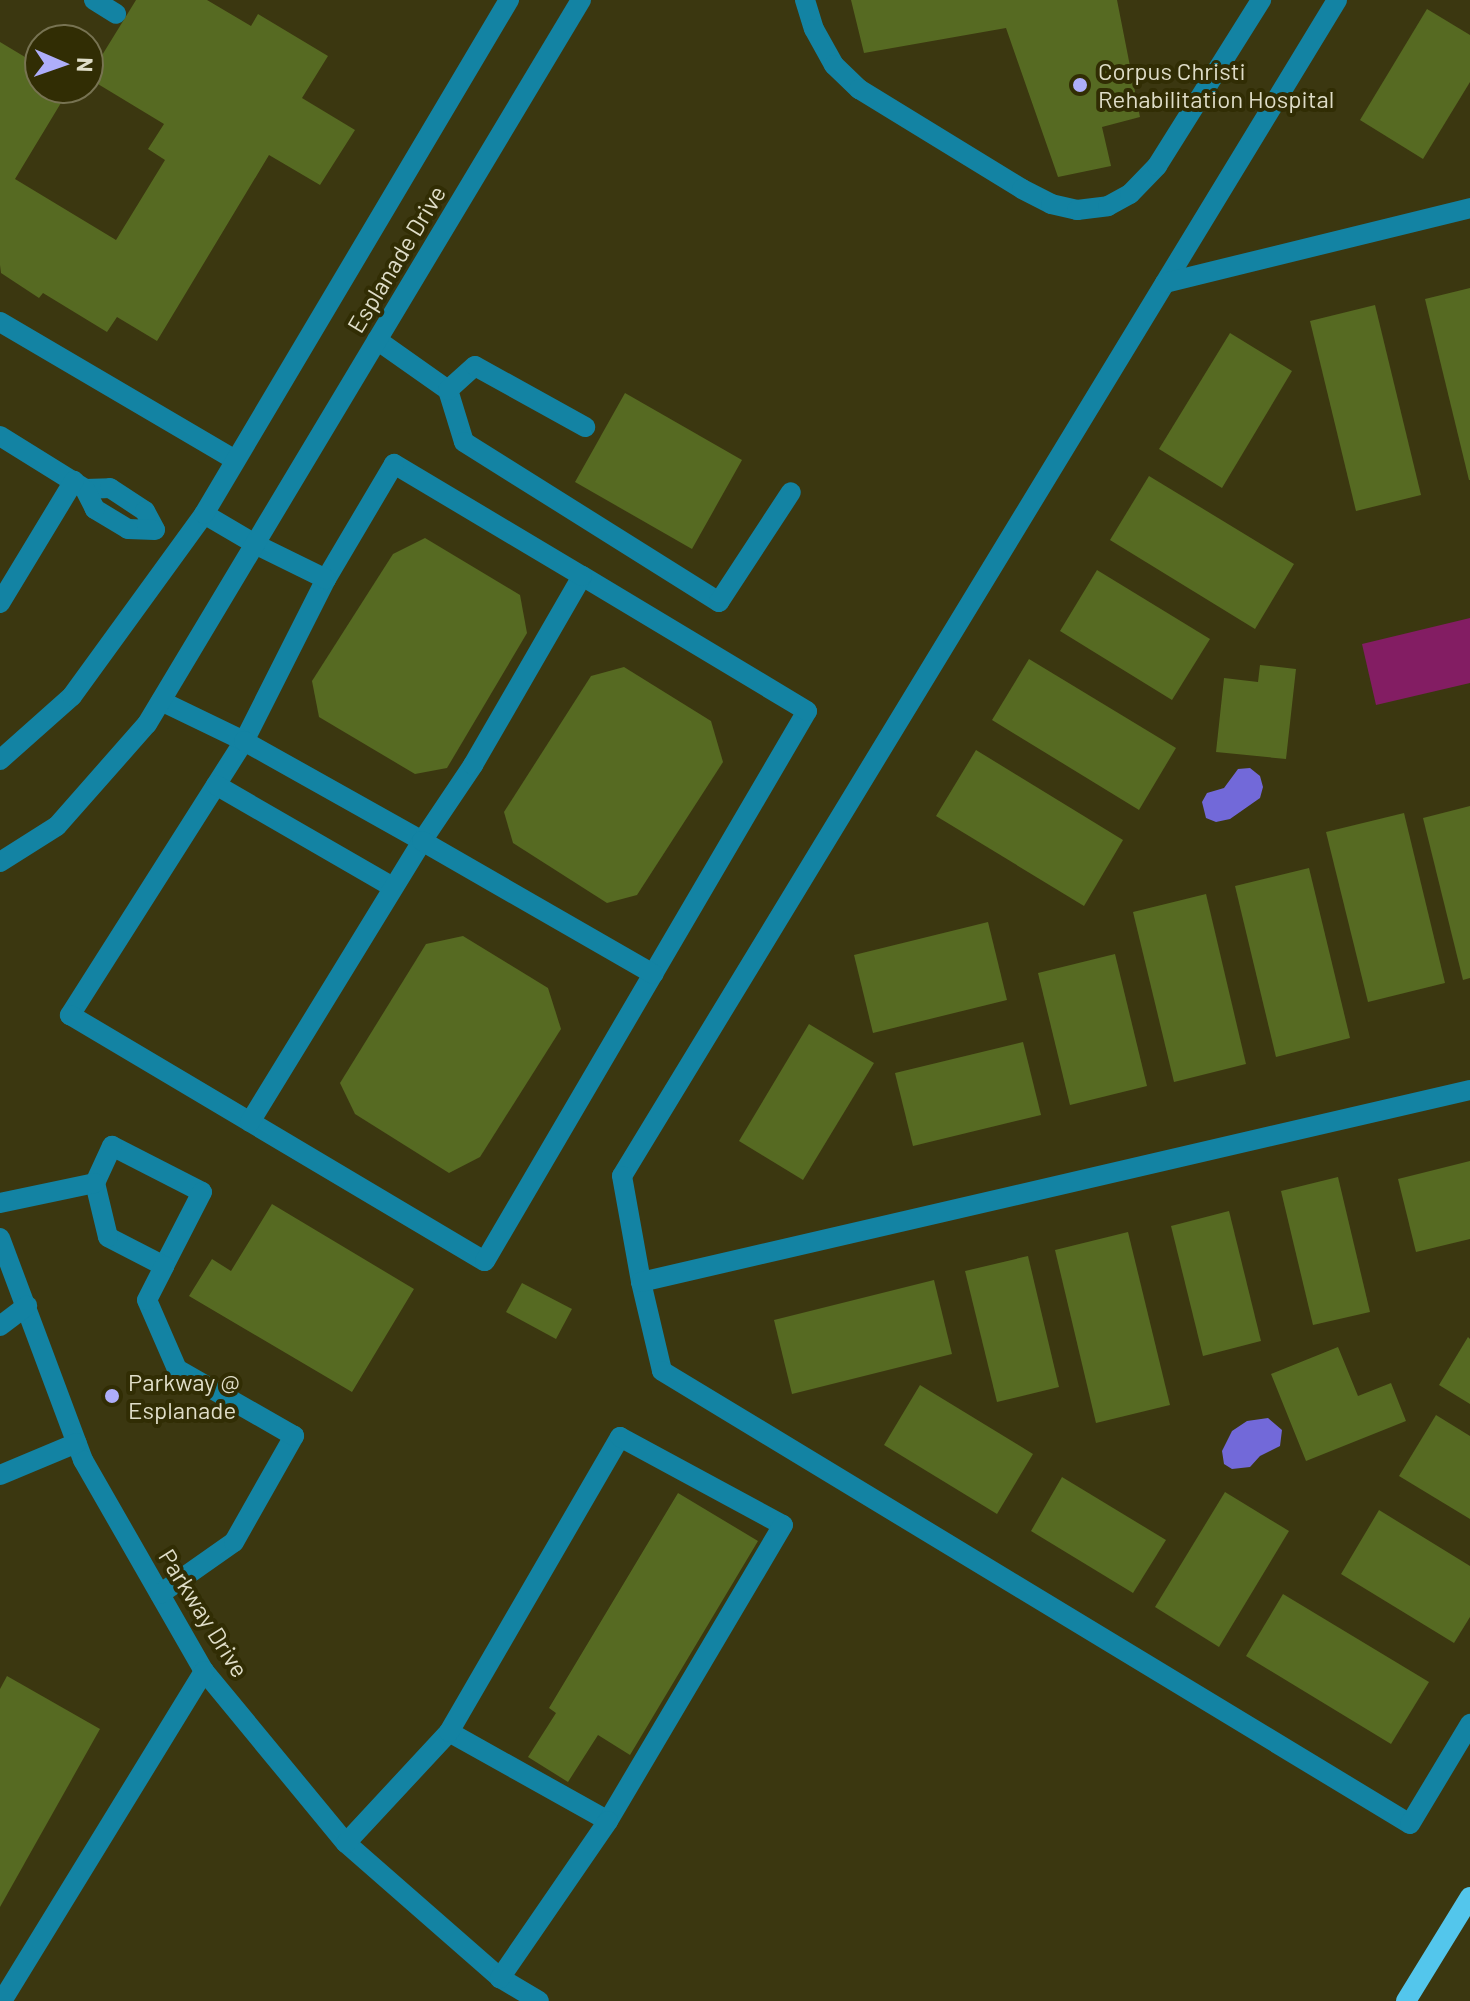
<!DOCTYPE html>
<style>
body{margin:0}
#map{position:relative;width:1470px;height:2001px;overflow:hidden;background:#3b3710;font-family:Barlow,sans-serif}
div>[style]{position:absolute}
.green>*{inset:0;background:#831d63}
.water>*{inset:0;background:#7269d9}
.building>*{inset:0;background:#566a22}
.minor>*{height:20px;margin:-10px;padding:0 10px;transform-origin:10px;border-radius:10px;background:#1383a3}
.major>*{height:20px;margin:-10px;padding:0 10px;transform-origin:10px;border-radius:10px;background:#53c6ec}
.dots>*{width:22px;height:22px;translate:-50% -50%;box-sizing:border-box;border:4px solid #312d04;border-radius:50%}
span{translate:-50% -50%;white-space:nowrap;text-align:center;line-height:1.15;-webkit-text-stroke:8px #312d04;paint-order:stroke}
.poi-label{font-size:24px;color:#dfddc8}
.left{translate:0 -50%;text-align:left}
.street-label{font-size:24px;color:#dfddc8}
.north{position:absolute;left:24px;top:24px;width:80px;height:80px;box-sizing:border-box;background:#312d04;border:2px solid #777352;border-radius:50%;rotate:92deg;font-size:22px;font-weight:700;line-height:32px;text-align:center;color:#dfddc8}
.north::after{content:'';display:block;margin:auto;width:28px;height:36px;background:#aeaefa;clip-path:polygon(50% 0,100% 100%,50% 72%,0 100%)}
</style>
<div id="map">
<div class="green">
<div style="clip-path:polygon(1470px 618px,1470px 683px,1376px 705px,1362px 644px)"></div>
</div>
<div class="water">
<div style="clip-path:polygon(1250px 768px,1260px 776px,1263px 787px,1260px 798px,1230px 819px,1216px 822px,1206px 818px,1202px 802px,1207px 793px,1224px 788px,1238px 769px)"></div>
<div style="clip-path:polygon(1268px 1418px,1282px 1430px,1280px 1446px,1260px 1456px,1250px 1467px,1232px 1469px,1224px 1464px,1222px 1451px,1232px 1431px,1247px 1421px)"></div>
</div>
<div class="building">
<div style="clip-path:polygon(136px 0,207px 0,251px 26px,258px 14px,328px 56px,302px 98px,355px 130px,320px 185px,269px 155px,157px 341px,117px 317px,107px 332px,43px 293px,39px 298px,1px 273px,0 265px,0 42px,40px 66px,40px 88px,70px 88px,15px 179px,116px 240px,165px 160px,148px 149px,164px 124px,88px 78px)"></div>
<div style="clip-path:polygon(851px 0,1117px 0,1140px 117px,1102px 127px,1111px 166px,1058px 177px,1006px 28px,864px 53px)"></div>
<div style="clip-path:polygon(1427px 9px,1470px 35px,1470px 82px,1423px 159px,1360px 120px)"></div>
<div style="clip-path:polygon(1470px 288px,1470px 480px,1469px 480px,1425px 299px)"></div>
<div style="clip-path:polygon(1375px 305px,1421px 495px,1356px 511px,1310px 321px)"></div>
<div style="clip-path:polygon(1230px 333px,1292px 371px,1222px 488px,1159px 449px)"></div>
<div style="clip-path:polygon(625px 393px,742px 460px,692px 549px,575px 482px)"></div>
<div style="clip-path:polygon(1149px 476px,1294px 564px,1255px 629px,1110px 540px)"></div>
<div style="clip-path:polygon(425px 538px,520px 595px,527px 633px,447px 768px,415px 774px,319px 717px,312px 681px,393px 554px)"></div>
<div style="clip-path:polygon(1097px 570px,1210px 639px,1172px 700px,1060px 631px)"></div>
<div style="clip-path:polygon(1029px 659px,1176px 748px,1139px 810px,992px 720px)"></div>
<div style="clip-path:polygon(1260px 665px,1296px 669px,1286px 759px,1216px 752px,1224px 678px,1258px 682px)"></div>
<div style="clip-path:polygon(624px 667px,711px 721px,723px 762px,637px 895px,607px 903px,513px 843px,504px 812px,591px 676px)"></div>
<div style="clip-path:polygon(976px 750px,1123px 840px,1084px 906px,936px 816px)"></div>
<div style="clip-path:polygon(1470px 806px,1470px 978px,1463px 980px,1423px 818px)"></div>
<div style="clip-path:polygon(1404px 813px,1445px 983px,1368px 1002px,1326px 832px)"></div>
<div style="clip-path:polygon(1309px 868px,1350px 1038px,1276px 1057px,1235px 886px)"></div>
<div style="clip-path:polygon(1206px 894px,1246px 1064px,1174px 1082px,1133px 912px)"></div>
<div style="clip-path:polygon(988px 922px,1007px 1000px,873px 1033px,854px 955px)"></div>
<div style="clip-path:polygon(463px 936px,548px 988px,561px 1029px,480px 1157px,449px 1173px,355px 1114px,340px 1083px,426px 944px)"></div>
<div style="clip-path:polygon(1115px 954px,1147px 1086px,1070px 1105px,1038px 973px)"></div>
<div style="clip-path:polygon(809px 1024px,874px 1063px,803px 1180px,739px 1141px)"></div>
<div style="clip-path:polygon(1023px 1042px,1041px 1115px,913px 1146px,895px 1073px)"></div>
<div style="clip-path:polygon(1470px 1161px,1470px 1239px,1416px 1252px,1398px 1179px)"></div>
<div style="clip-path:polygon(1338px 1177px,1370px 1312px,1313px 1325px,1281px 1191px)"></div>
<div style="clip-path:polygon(272px 1204px,414px 1289px,352px 1392px,189px 1296px,212px 1259px,231px 1271px)"></div>
<div style="clip-path:polygon(1229px 1211px,1261px 1341px,1203px 1356px,1171px 1226px)"></div>
<div style="clip-path:polygon(1128px 1232px,1170px 1405px,1096px 1423px,1055px 1250px)"></div>
<div style="clip-path:polygon(1028px 1256px,1059px 1387px,997px 1402px,965px 1271px)"></div>
<div style="clip-path:polygon(934px 1280px,952px 1354px,792px 1394px,774px 1320px)"></div>
<div style="clip-path:polygon(522px 1283px,572px 1309px,556px 1339px,506px 1312px)"></div>
<div style="clip-path:polygon(1468px 1337px,1470px 1339px,1470px 1404px,1439px 1385px)"></div>
<div style="clip-path:polygon(1338px 1347px,1358px 1396px,1391px 1383px,1406px 1421px,1306px 1461px,1271px 1374px)"></div>
<div style="clip-path:polygon(920px 1385px,1033px 1454px,997px 1514px,884px 1445px)"></div>
<div style="clip-path:polygon(1436px 1415px,1470px 1436px,1470px 1519px,1399px 1476px)"></div>
<div style="clip-path:polygon(1062px 1477px,1166px 1540px,1133px 1593px,1031px 1531px)"></div>
<div style="clip-path:polygon(1225px 1492px,1289px 1531px,1219px 1647px,1155px 1607px)"></div>
<div style="clip-path:polygon(678px 1493px,758px 1541px,630px 1755px,598px 1735px,568px 1782px,528px 1757px,556px 1713px,549px 1708px)"></div>
<div style="clip-path:polygon(1379px 1510px,1470px 1566px,1470px 1617px,1454px 1643px,1341px 1574px)"></div>
<div style="clip-path:polygon(1283px 1594px,1429px 1682px,1391px 1744px,1246px 1656px)"></div>
<div style="clip-path:polygon(7px 1676px,100px 1729px,0 1907px,0 1689px)"></div>
</div>
<div class="minor">
<div style="left:94px;top:0;width:26px;rotate:32deg"></div>
<div style="left:805px;top:0;width:30px;rotate:73deg"></div>
<div style="left:814px;top:29px;width:41px;rotate:60.9deg"></div>
<div style="left:834px;top:65px;width:35px;rotate:44deg"></div>
<div style="left:859px;top:89px;width:191px;rotate:31.5deg"></div>
<div style="left:1022px;top:189px;width:33px;rotate:27deg"></div>
<div style="left:1051px;top:204px;width:27px;rotate:13deg"></div>
<div style="left:1077px;top:210px;width:31px;rotate:-7deg"></div>
<div style="left:1108px;top:206px;width:25px;rotate:-29deg"></div>
<div style="left:1130px;top:194px;width:39px;rotate:-46deg"></div>
<div style="left:1157px;top:166px;width:196px;rotate:-57.9deg"></div>
<div style="left:1337px;top:0;width:1376px;rotate:121.3deg"></div>
<div style="left:622px;top:1176px;width:108px;rotate:79.8deg"></div>
<div style="left:641px;top:1282px;width:91px;rotate:76.7deg"></div>
<div style="left:662px;top:1371px;width:874px;rotate:31.2deg"></div>
<div style="left:1410px;top:1824px;width:117px;rotate:-59deg"></div>
<div style="left:1165px;top:283px;width:314px;rotate:-13.8deg"></div>
<div style="left:0;top:322px;width:273px;rotate:30.4deg"></div>
<div style="left:377px;top:340px;width:87px;rotate:35.2deg"></div>
<div style="left:448px;top:390px;width:54px;rotate:72.9deg"></div>
<div style="left:464px;top:442px;width:301px;rotate:32.1deg"></div>
<div style="left:719px;top:602px;width:131px;rotate:-56.8deg"></div>
<div style="left:448px;top:390px;width:36px;rotate:-42deg"></div>
<div style="left:475px;top:366px;width:126px;rotate:29deg"></div>
<div style="left:0;top:436px;width:100px;rotate:31.9deg"></div>
<div style="left:85px;top:489px;width:25px;rotate:-2deg"></div>
<div style="left:110px;top:488px;width:42px;rotate:33.3deg"></div>
<div style="left:145px;top:511px;width:21px;rotate:62deg"></div>
<div style="left:155px;top:530px;width:27px;rotate:-178deg"></div>
<div style="left:128px;top:529px;width:39px;rotate:-149deg"></div>
<div style="left:95px;top:509px;width:22px;rotate:-117deg"></div>
<div style="left:326px;top:579px;width:182px;rotate:116.8deg"></div>
<div style="left:244px;top:741px;width:325px;rotate:122.4deg"></div>
<div style="left:70px;top:1015px;width:482px;rotate:30.7deg"></div>
<div style="left:485px;top:1261px;width:637px;rotate:-59.65deg"></div>
<div style="left:807px;top:711px;width:262px;rotate:-149deg"></div>
<div style="left:0;top:603px;width:143px;rotate:-58.8deg"></div>
<div style="left:161px;top:701px;width:92px;rotate:25.7deg"></div>
<div style="left:244px;top:741px;width:204px;rotate:29.3deg"></div>
<div style="left:422px;top:841px;width:92px;rotate:-56.1deg"></div>
<div style="left:473px;top:765px;width:218px;rotate:-60deg"></div>
<div style="left:582px;top:576px;width:219px;rotate:-149.2deg"></div>
<div style="left:394px;top:464px;width:134px;rotate:120.6deg"></div>
<div style="left:326px;top:579px;width:79px;rotate:-153.8deg"></div>
<div style="left:255px;top:544px;width:59px;rotate:-149.5deg"></div>
<div style="left:0;top:760px;width:96px;rotate:-41.6deg"></div>
<div style="left:72px;top:696px;width:225px;rotate:-54deg"></div>
<div style="left:204px;top:514px;width:598px;rotate:-59.32deg"></div>
<div style="left:216px;top:785px;width:204px;rotate:30deg"></div>
<div style="left:0;top:862px;width:67px;rotate:-32.3deg"></div>
<div style="left:57px;top:826px;width:136px;rotate:-48.6deg"></div>
<div style="left:147px;top:724px;width:844px;rotate:-59.06deg"></div>
<div style="left:250px;top:1122px;width:329px;rotate:-58.5deg"></div>
<div style="left:422px;top:841px;width:267px;rotate:29.9deg"></div>
<div style="left:112px;top:1146px;width:101px;rotate:27.1deg"></div>
<div style="left:202px;top:1192px;width:83px;rotate:117.2deg"></div>
<div style="left:164px;top:1266px;width:63px;rotate:-152.6deg"></div>
<div style="left:108px;top:1237px;width:56px;rotate:-103.5deg"></div>
<div style="left:95px;top:1183px;width:41px;rotate:-65.3deg"></div>
<div style="left:0;top:1203px;width:97px;rotate:-11.9deg"></div>
<div style="left:0;top:1238px;width:237px;rotate:69.5deg"></div>
<div style="left:83px;top:1460px;width:243px;rotate:60.2deg"></div>
<div style="left:204px;top:1671px;width:223px;rotate:50.5deg"></div>
<div style="left:346px;top:1843px;width:205px;rotate:41.2deg"></div>
<div style="left:500px;top:1978px;width:45px;rotate:30.5deg"></div>
<div style="left:641px;top:1282px;width:851px;rotate:-13.04deg"></div>
<div style="left:0;top:1326px;width:34px;rotate:-37deg"></div>
<div style="left:0;top:1475px;width:83px;rotate:-22.6deg"></div>
<div style="left:160px;top:1594px;width:90px;rotate:-35.1deg"></div>
<div style="left:234px;top:1542px;width:122px;rotate:-60.5deg"></div>
<div style="left:294px;top:1436px;width:135px;rotate:-150.2deg"></div>
<div style="left:177px;top:1369px;width:75px;rotate:-113.5deg"></div>
<div style="left:147px;top:1300px;width:38px;rotate:-63deg"></div>
<div style="left:449px;top:1732px;width:182px;rotate:29.2deg"></div>
<div style="left:346px;top:1843px;width:151px;rotate:-47.1deg"></div>
<div style="left:449px;top:1732px;width:341px;rotate:-59.9deg"></div>
<div style="left:620px;top:1437px;width:185px;rotate:28.4deg"></div>
<div style="left:783px;top:1525px;width:344px;rotate:120.6deg"></div>
<div style="left:608px;top:1821px;width:191px;rotate:124.5deg"></div>
<div style="left:2px;top:2001px;width:387px;rotate:-58.5deg"></div>
</div>
<div class="major">
<div style="left:1406px;top:2001px;width:122px;rotate:-58.4deg"></div>
</div>
<div class="dots">
<div style="left:1080px;top:85px;background:#aeaefa"></div>
<div style="left:112px;top:1396px;background:#aeaefa"></div>
</div>
<div class="poi-label">
<span class="left" style="left:1098px;top:85px">Corpus Christi<br>Rehabilitation Hospital</span>
<span class="left" style="left:128px;top:1396px">Parkway @<br>Esplanade</span>
</div>
<div class="street-label">
<span style="left:396px;top:259px;rotate:-59deg">Esplanade Drive</span>
<span style="left:204px;top:1613px;rotate:58deg">Parkway Drive</span>
</div>
<div class="north">N</div>
</div>
